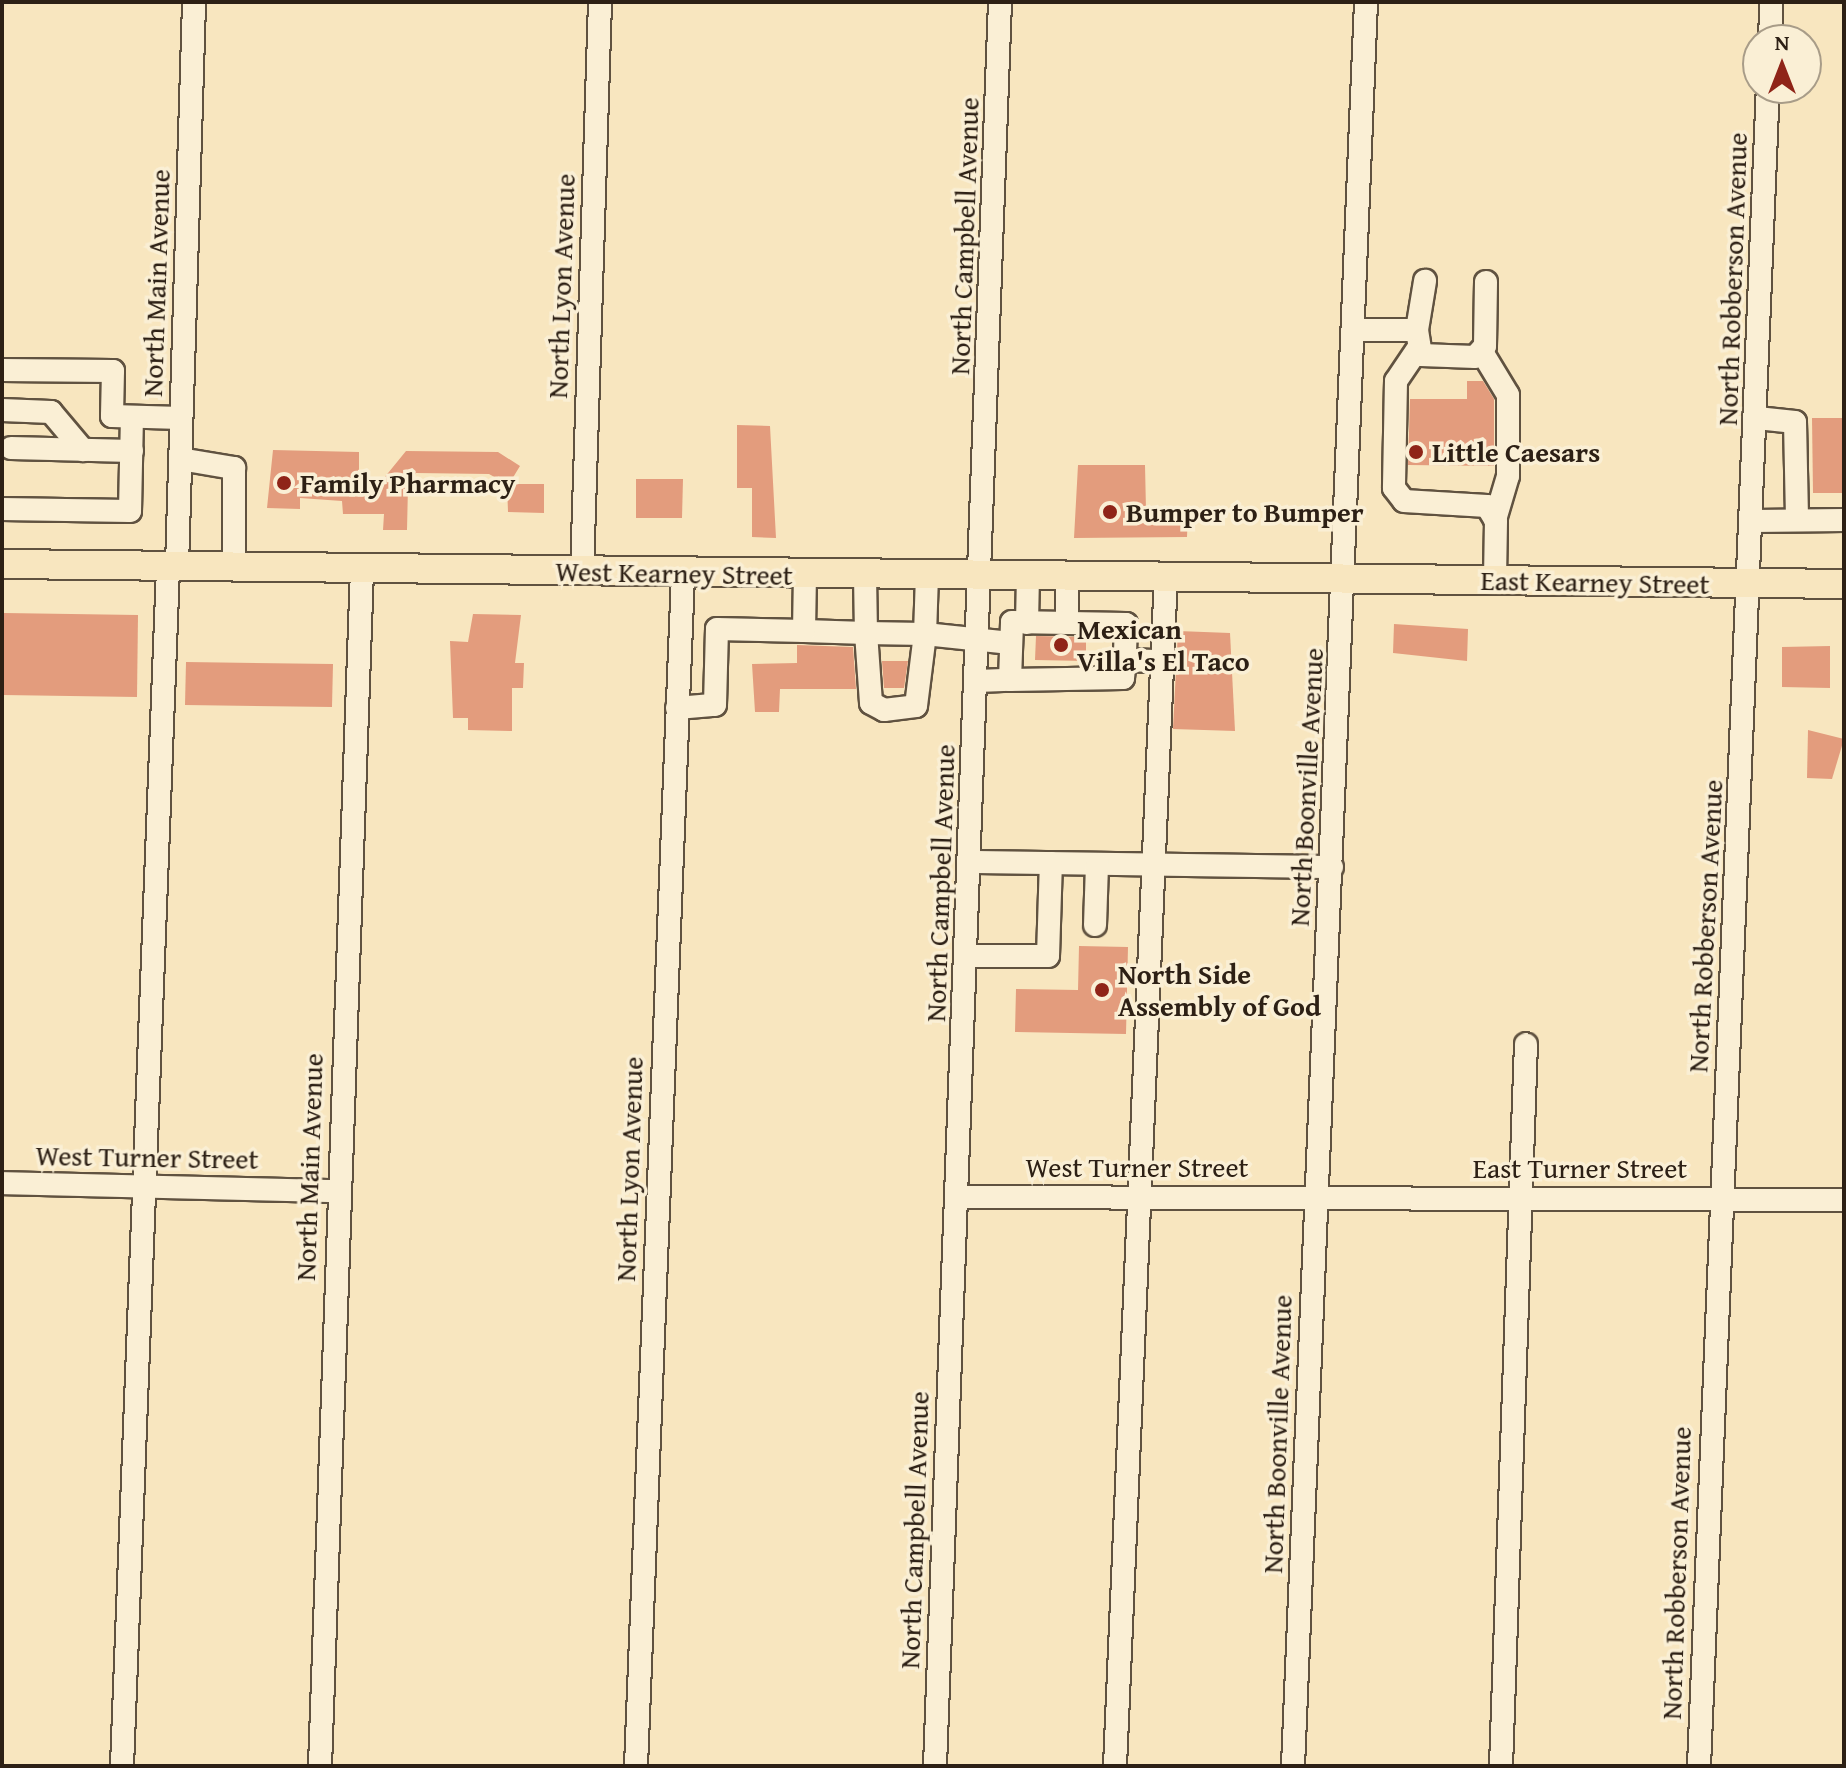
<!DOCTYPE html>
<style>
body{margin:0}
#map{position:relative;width:1846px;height:1768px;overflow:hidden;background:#f8e6bf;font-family:"Gentium Book Plus",serif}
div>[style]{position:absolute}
.building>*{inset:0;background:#e39c7d}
.roads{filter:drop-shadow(2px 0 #605240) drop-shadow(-2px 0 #605240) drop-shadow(0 2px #605240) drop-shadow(0 -2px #605240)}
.minor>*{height:22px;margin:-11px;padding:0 11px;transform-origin:11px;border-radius:11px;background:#faefd5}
.major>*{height:28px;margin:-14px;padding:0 14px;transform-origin:14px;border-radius:14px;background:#f8e6bf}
.dots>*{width:22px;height:22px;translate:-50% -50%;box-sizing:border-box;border:4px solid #faefd5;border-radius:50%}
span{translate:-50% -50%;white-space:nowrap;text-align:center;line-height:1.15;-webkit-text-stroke:7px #faefd5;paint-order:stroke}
.street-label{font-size:28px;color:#2d2015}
.poi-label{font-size:28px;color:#2d2015;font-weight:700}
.left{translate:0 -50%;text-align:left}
.frame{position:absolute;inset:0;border:4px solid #2d2015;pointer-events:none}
.north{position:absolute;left:1742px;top:24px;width:80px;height:80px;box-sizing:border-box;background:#faefd5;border:2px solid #a89c88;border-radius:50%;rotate:0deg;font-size:22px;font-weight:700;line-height:32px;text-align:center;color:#2d2015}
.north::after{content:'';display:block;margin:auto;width:28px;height:36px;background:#8f2418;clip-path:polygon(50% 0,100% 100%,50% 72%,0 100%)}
</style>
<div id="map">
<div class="building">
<div style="clip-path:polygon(1467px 381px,1483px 381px,1494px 399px,1494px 466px,1408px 465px,1410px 399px,1467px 399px)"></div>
<div style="clip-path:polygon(1812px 418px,1844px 418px,1844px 493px,1813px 493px)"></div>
<div style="clip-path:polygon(737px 425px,770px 426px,776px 538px,752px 537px,752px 488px,737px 488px)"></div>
<div style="clip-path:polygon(273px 450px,359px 452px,359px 478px,384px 478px,406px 451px,498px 452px,520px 466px,509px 484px,544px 484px,544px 513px,508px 512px,507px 484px,489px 474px,416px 473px,408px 486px,407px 530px,383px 530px,384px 514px,343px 514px,342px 501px,300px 498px,300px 509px,267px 508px)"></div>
<div style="clip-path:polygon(1078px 465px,1145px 465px,1146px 510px,1188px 511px,1187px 537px,1074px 538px)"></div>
<div style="clip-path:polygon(636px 479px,683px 479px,682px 518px,636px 518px)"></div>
<div style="clip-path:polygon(4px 613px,138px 615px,137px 697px,3px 695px)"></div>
<div style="clip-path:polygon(473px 614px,521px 615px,515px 663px,524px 663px,523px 688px,512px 688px,512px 731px,468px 730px,468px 718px,453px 718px,450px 641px,468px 642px)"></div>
<div style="clip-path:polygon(1394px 624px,1468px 629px,1467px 661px,1393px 653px)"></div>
<div style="clip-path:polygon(1178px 631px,1230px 633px,1235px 731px,1173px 729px)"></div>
<div style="clip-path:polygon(1036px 636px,1086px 637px,1086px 661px,1035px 660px)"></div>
<div style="clip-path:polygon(797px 645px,853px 647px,856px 689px,780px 689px,779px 712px,755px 712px,752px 664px,797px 663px)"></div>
<div style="clip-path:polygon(1830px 646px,1830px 688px,1782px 687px,1782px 647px)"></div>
<div style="clip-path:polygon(882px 661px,908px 661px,904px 688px,884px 688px)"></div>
<div style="clip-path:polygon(186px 662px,333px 664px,332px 707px,185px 705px)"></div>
<div style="clip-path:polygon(1808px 730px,1844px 739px,1832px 779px,1807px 778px)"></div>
<div style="clip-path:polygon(1079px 946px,1128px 947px,1126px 1034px,1015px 1032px,1016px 989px,1078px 990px)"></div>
</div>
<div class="roads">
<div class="minor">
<div style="left:1770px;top:40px;width:38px;rotate:-88deg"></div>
<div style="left:1354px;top:330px;width:63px"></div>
<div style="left:1417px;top:330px;width:25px;rotate:81deg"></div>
<div style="left:1421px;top:355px;width:54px;rotate:2.1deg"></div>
<div style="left:1475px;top:357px;width:15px;rotate:-48deg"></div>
<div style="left:1485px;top:346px;width:64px;rotate:-89.1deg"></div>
<div style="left:1417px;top:330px;width:50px;rotate:-80.7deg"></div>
<div style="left:1417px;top:350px;width:37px;rotate:124deg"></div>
<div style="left:1396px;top:381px;width:107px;rotate:91.1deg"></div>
<div style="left:1394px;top:488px;width:16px;rotate:52deg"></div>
<div style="left:1404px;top:501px;width:83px;rotate:3.4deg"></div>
<div style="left:1487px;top:506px;width:17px;rotate:59deg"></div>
<div style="left:1496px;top:521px;width:59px;rotate:91deg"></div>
<div style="left:1482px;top:352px;width:50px;rotate:58.8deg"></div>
<div style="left:1508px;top:395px;width:81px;rotate:90deg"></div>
<div style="left:1508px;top:476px;width:46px;rotate:106.5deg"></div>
<div style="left:2px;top:370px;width:111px;rotate:0.5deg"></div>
<div style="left:113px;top:371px;width:45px;rotate:91.3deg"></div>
<div style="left:112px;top:416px;width:69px;rotate:1.7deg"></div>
<div style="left:2px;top:410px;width:49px;rotate:2.3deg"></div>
<div style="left:51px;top:412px;width:50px;rotate:49.9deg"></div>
<div style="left:1757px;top:418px;width:38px;rotate:6deg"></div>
<div style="left:1795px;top:422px;width:98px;rotate:88.8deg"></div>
<div style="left:11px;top:448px;width:121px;rotate:1.4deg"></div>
<div style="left:180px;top:459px;width:55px;rotate:9.5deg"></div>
<div style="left:234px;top:468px;width:100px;rotate:90deg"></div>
<div style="left:2px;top:509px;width:128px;rotate:0.9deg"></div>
<div style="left:130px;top:511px;width:94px;rotate:-88.8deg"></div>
<div style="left:1754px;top:521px;width:90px;rotate:-0.6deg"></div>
<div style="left:177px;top:566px;width:564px;rotate:-88.27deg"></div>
<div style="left:582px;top:572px;width:570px;rotate:-88.19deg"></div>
<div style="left:927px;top:575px;width:59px;rotate:91.9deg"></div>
<div style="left:925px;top:634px;width:59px;rotate:-179deg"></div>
<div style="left:866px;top:633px;width:70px;rotate:85.9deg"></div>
<div style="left:871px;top:703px;width:15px;rotate:28deg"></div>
<div style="left:884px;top:710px;width:32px;rotate:-7deg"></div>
<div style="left:916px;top:706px;width:73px;rotate:-82.9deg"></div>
<div style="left:925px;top:634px;width:86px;rotate:6deg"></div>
<div style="left:1027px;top:623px;width:47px;rotate:-88.8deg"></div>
<div style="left:1067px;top:623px;width:47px;rotate:-90deg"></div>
<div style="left:804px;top:631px;width:62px;rotate:1.8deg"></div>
<div style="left:866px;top:633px;width:58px;rotate:-91deg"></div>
<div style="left:1010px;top:680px;width:113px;rotate:-1deg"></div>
<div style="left:1123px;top:678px;width:18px;rotate:-84deg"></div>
<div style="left:977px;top:681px;width:33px;rotate:-2deg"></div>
<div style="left:1010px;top:680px;width:58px;rotate:-88deg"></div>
<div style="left:1012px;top:622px;width:114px;rotate:1deg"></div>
<div style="left:1126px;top:624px;width:36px;rotate:92deg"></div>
<div style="left:1125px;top:660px;width:37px;rotate:2deg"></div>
<div style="left:677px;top:708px;width:38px;rotate:-5deg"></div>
<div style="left:715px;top:705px;width:76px;rotate:-88.5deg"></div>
<div style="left:717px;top:629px;width:87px;rotate:1.3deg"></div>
<div style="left:804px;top:631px;width:57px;rotate:-89deg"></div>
<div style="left:970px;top:862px;width:362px;rotate:0.8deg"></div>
<div style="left:1095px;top:925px;width:61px;rotate:-88.1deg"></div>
<div style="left:967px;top:956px;width:81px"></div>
<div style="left:1048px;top:956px;width:93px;rotate:-88.2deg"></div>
<div style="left:2px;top:1183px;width:336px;rotate:1.4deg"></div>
<div style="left:958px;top:1197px;width:886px;rotate:0.19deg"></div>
<div style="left:122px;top:1766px;width:1201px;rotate:-87.8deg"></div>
<div style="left:320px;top:1766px;width:1197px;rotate:-87.99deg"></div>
<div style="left:636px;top:1766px;width:1193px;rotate:-87.74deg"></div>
<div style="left:935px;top:1766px;width:1765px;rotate:-87.89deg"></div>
<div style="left:1115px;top:1766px;width:1191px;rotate:-87.55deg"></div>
<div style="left:1293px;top:1766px;width:1766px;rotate:-87.63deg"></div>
<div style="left:1501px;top:1766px;width:722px;rotate:-88.02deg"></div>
<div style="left:1699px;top:1766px;width:1679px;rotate:-87.65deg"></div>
</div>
<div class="major">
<div style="left:2px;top:564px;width:1842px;rotate:0.62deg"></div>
</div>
</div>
<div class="dots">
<div style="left:1416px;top:452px;background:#8f2418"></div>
<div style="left:284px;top:483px;background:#8f2418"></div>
<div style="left:1110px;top:512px;background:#8f2418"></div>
<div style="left:1061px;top:645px;background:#8f2418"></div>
<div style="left:1102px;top:990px;background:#8f2418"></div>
</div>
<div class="street-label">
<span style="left:964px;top:236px;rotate:-88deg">North Campbell Avenue</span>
<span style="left:1732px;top:279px;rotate:-88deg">North Robberson Avenue</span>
<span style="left:156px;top:283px;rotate:-88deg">North Main Avenue</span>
<span style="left:561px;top:286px;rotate:-88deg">North Lyon Avenue</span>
<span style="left:674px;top:573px;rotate:1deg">West Kearney Street</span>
<span style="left:1595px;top:582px;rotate:1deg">East Kearney Street</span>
<span style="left:1306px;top:787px;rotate:-87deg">North Boonville Avenue</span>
<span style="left:940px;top:883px;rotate:-88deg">North Campbell Avenue</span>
<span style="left:1705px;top:926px;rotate:-87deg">North Robberson Avenue</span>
<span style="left:147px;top:1157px;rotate:1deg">West Turner Street</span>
<span style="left:309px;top:1167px;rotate:-88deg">North Main Avenue</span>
<span style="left:1137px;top:1167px">West Turner Street</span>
<span style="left:1580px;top:1168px">East Turner Street</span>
<span style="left:629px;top:1169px;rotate:-88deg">North Lyon Avenue</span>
<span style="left:1277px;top:1434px;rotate:-88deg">North Boonville Avenue</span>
<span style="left:914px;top:1530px;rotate:-88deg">North Campbell Avenue</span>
<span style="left:1676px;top:1573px;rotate:-88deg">North Robberson Avenue</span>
</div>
<div class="poi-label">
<span class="left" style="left:1432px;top:452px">Little Caesars</span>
<span class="left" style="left:300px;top:483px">Family Pharmacy</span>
<span class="left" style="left:1126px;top:512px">Bumper to Bumper</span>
<span class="left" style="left:1077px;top:645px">Mexican<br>Villa's El Taco</span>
<span class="left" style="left:1118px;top:990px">North Side<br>Assembly of God</span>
</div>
<div class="frame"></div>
<div class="north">N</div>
</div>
